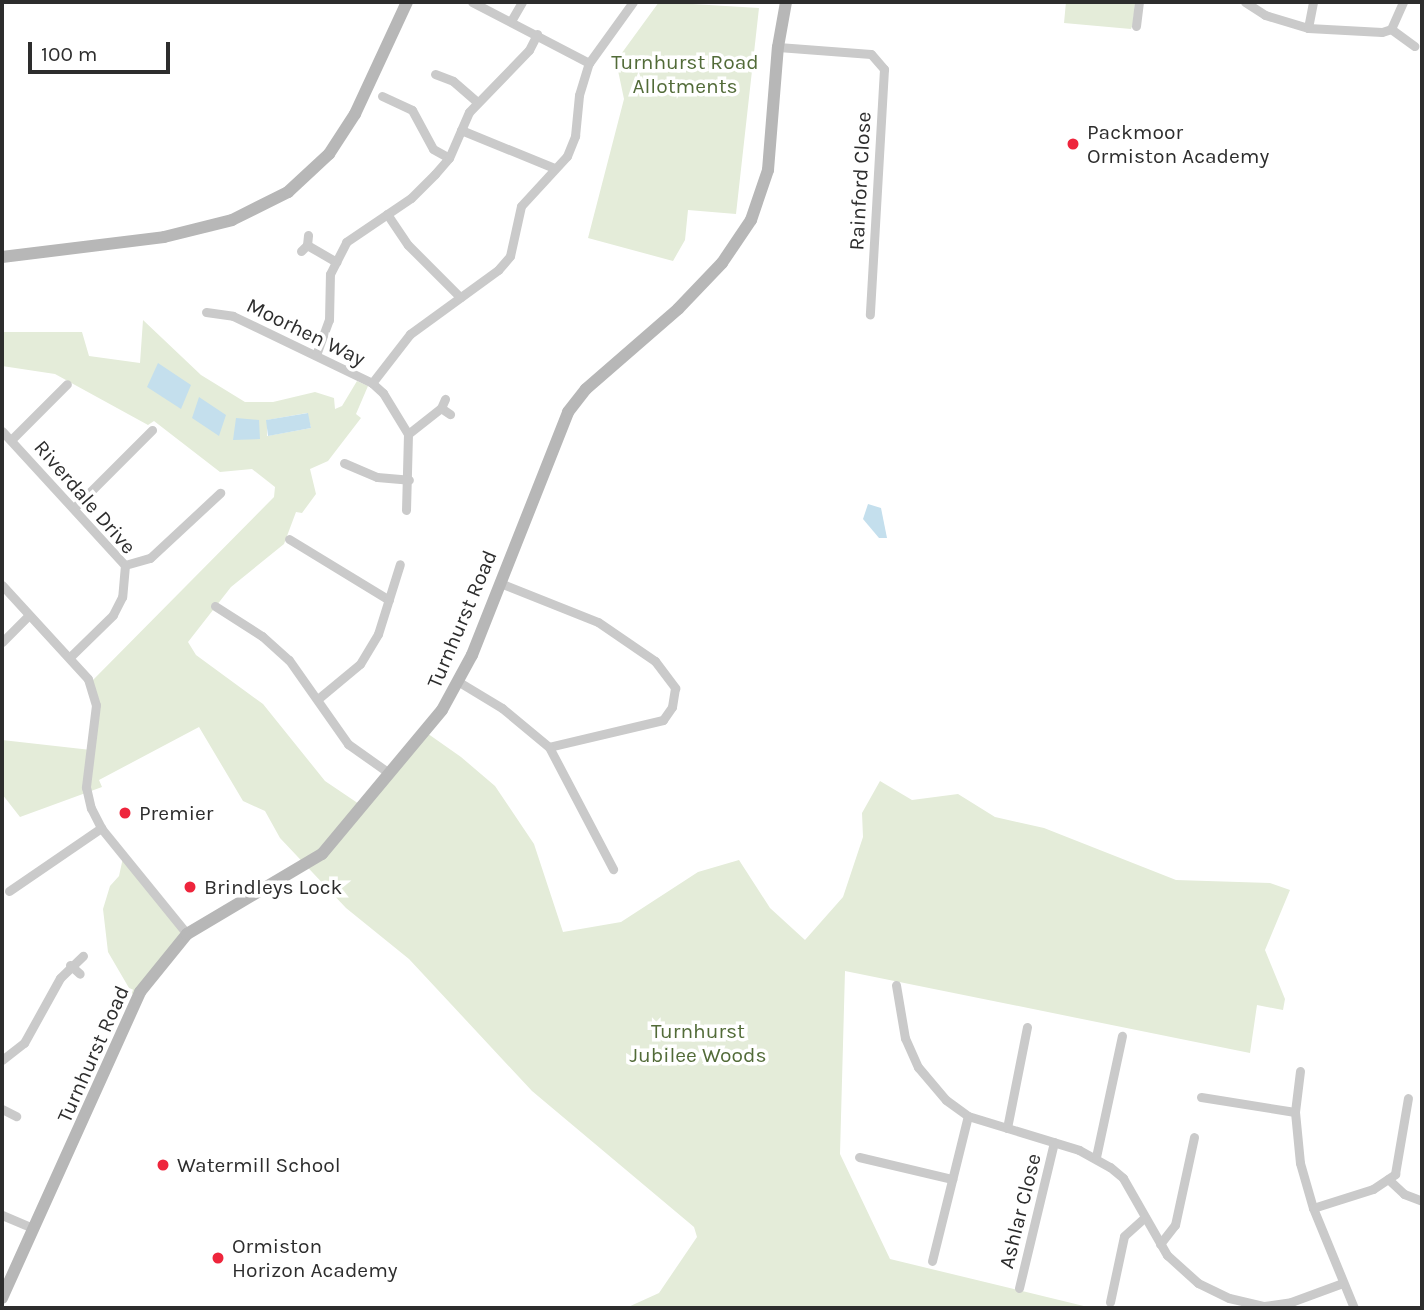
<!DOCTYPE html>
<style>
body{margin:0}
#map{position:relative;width:1424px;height:1310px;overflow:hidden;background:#fff;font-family:Karla,sans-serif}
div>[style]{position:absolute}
.green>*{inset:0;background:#e4ecd9}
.water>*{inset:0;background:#c4dfed}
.street>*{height:9px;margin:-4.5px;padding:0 4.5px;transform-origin:4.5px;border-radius:4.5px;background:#cacaca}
.secondary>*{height:12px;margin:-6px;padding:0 6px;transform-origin:6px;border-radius:6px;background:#b7b7b7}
.dots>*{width:19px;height:19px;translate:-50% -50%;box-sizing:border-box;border:4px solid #fff;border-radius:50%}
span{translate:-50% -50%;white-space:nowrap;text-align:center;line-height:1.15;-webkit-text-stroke:7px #fff;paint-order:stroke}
.park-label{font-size:21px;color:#526b38}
.poi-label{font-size:21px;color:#2d2d2d}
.left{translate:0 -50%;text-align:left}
.street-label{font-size:21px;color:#2d2d2d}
.frame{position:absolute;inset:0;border:4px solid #2d2d2d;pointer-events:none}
.scale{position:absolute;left:28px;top:42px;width:142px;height:32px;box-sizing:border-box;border:4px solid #2d2d2d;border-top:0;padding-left:9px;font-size:21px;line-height:24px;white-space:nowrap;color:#2d2d2d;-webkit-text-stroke:5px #fff;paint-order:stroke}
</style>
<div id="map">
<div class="green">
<div style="clip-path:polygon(659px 2px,759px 8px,736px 214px,688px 210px,685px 240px,673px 261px,588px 238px,624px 99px,616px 61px)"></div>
<div style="clip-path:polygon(1066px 2px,1135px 2px,1133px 24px,1131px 29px,1064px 23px)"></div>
<div style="clip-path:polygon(evenodd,143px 320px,201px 375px,245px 402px,273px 402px,315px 392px,334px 398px,335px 409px,342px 406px,357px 381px,368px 386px,356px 414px,361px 418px,328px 461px,310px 469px,316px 494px,302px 513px,296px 512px,284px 544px,231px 587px,188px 642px,196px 655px,263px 704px,325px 781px,362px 806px,424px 731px,461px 757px,495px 786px,534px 844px,563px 932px,621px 922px,698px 872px,739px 860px,770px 908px,805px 940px,843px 897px,863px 837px,862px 813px,880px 781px,912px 800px,958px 794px,995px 817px,1044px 828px,1176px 880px,1270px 883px,1290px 890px,1265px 950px,1285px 999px,1283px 1010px,1257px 1005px,1250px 1053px,845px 971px,840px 1154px,890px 1259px,1092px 1308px,626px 1308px,659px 1293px,697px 1237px,694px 1227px,532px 1091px,409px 959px,346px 908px,280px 838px,265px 811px,243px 801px,199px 727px,99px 780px,102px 787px,20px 817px,2px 794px,2px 740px,91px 750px,96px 725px,90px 683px,274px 497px,275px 487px,252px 469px,220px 472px,154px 421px,148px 425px,55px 374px,2px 366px,2px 332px,82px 332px,89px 356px,140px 363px,143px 320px,307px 413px,311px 428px,267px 436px,267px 420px,307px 413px)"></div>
<div style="clip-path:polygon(124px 853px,187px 934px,136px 1000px,108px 952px,103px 909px,110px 886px,119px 876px)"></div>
</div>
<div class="water">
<div style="clip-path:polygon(158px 363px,191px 385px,181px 409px,147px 387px)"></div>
<div style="clip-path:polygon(199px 397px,226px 415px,219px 436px,192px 418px)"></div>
<div style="clip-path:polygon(308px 413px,311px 428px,268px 436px,266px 420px)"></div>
<div style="clip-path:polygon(236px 418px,259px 420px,260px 439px,233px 440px)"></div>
<div style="clip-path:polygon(868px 504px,881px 508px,887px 538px,879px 538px,863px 519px)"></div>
</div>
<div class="street">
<div style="left:472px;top:2px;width:132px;rotate:27.5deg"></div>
<div style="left:1245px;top:2px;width:24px;rotate:33deg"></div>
<div style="left:1265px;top:15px;width:45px;rotate:16.8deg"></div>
<div style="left:1308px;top:28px;width:74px;rotate:3.1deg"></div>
<div style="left:1382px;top:32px;width:9px;rotate:-18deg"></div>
<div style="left:1391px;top:29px;width:30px;rotate:-66deg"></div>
<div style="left:511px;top:21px;width:22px;rotate:-60deg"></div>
<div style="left:1136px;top:26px;width:24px;rotate:-83deg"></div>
<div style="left:1308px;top:28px;width:26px;rotate:-79deg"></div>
<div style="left:1391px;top:29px;width:29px;rotate:36deg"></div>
<div style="left:778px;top:47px;width:93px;rotate:4.3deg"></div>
<div style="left:871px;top:54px;width:20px;rotate:49deg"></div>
<div style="left:884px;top:69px;width:246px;rotate:93.3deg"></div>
<div style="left:435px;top:74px;width:19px;rotate:21deg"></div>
<div style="left:453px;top:81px;width:32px;rotate:41deg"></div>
<div style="left:382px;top:96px;width:33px;rotate:25deg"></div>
<div style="left:412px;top:110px;width:44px;rotate:61.7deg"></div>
<div style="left:433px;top:149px;width:18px;rotate:29deg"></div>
<div style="left:461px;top:130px;width:100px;rotate:22.2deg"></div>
<div style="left:387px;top:214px;width:37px;rotate:56deg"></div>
<div style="left:408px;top:245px;width:74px;rotate:45deg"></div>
<div style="left:307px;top:245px;width:34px;rotate:30deg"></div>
<div style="left:301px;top:251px;width:8px;rotate:-45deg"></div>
<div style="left:307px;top:245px;width:10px;rotate:-84deg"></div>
<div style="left:206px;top:312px;width:27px;rotate:8deg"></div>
<div style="left:233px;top:316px;width:154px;rotate:25.7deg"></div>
<div style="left:372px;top:383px;width:15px;rotate:42deg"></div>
<div style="left:383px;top:393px;width:48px;rotate:58.6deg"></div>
<div style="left:408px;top:434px;width:76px;rotate:91.5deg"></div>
<div style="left:316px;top:355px;width:37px;rotate:-70deg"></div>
<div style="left:329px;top:320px;width:46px;rotate:-88.8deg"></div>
<div style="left:330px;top:274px;width:36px;rotate:-63deg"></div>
<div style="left:346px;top:242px;width:78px;rotate:-34.1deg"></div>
<div style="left:411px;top:198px;width:34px;rotate:-45deg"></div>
<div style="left:435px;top:174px;width:21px;rotate:-49deg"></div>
<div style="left:449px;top:158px;width:50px;rotate:-66.5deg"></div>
<div style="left:469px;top:112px;width:86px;rotate:-45.9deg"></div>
<div style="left:529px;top:50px;width:18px;rotate:-63deg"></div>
<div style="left:372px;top:383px;width:62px;rotate:-52.2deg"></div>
<div style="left:410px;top:334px;width:109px;rotate:-36deg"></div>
<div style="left:498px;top:270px;width:18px;rotate:-49deg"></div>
<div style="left:510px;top:256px;width:51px;rotate:-77.6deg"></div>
<div style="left:521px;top:206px;width:68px;rotate:-47.4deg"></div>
<div style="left:567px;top:156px;width:22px;rotate:-68deg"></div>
<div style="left:575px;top:136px;width:41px;rotate:-84.4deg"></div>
<div style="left:579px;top:95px;width:34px;rotate:-73deg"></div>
<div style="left:589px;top:63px;width:75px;rotate:-54.2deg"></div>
<div style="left:441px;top:408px;width:11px;rotate:34deg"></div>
<div style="left:2px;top:431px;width:182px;rotate:47.5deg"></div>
<div style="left:125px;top:565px;width:32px;rotate:95deg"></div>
<div style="left:122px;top:597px;width:20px;rotate:117deg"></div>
<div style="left:113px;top:615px;width:59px;rotate:135.7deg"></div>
<div style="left:408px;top:434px;width:42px;rotate:-38.2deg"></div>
<div style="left:441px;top:408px;width:10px;rotate:-66deg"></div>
<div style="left:11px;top:440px;width:79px;rotate:-45deg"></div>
<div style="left:344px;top:463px;width:36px;rotate:23deg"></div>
<div style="left:377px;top:477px;width:32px;rotate:5deg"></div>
<div style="left:75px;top:507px;width:109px;rotate:-45deg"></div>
<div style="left:289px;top:539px;width:117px;rotate:31.4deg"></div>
<div style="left:125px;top:565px;width:26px;rotate:-16deg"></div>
<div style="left:150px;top:558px;width:96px;rotate:-42.9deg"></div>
<div style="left:500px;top:583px;width:105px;rotate:21.7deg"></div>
<div style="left:598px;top:622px;width:69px;rotate:34.4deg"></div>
<div style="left:655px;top:661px;width:34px;rotate:53deg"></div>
<div style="left:675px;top:688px;width:19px;rotate:99deg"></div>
<div style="left:672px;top:707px;width:16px;rotate:125deg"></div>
<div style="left:663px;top:720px;width:117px;rotate:166.7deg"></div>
<div style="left:2px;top:585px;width:127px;rotate:47.5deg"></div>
<div style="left:88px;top:679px;width:27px;rotate:73deg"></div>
<div style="left:96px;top:705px;width:83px;rotate:97deg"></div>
<div style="left:86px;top:787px;width:22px;rotate:77deg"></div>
<div style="left:91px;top:808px;width:22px;rotate:63deg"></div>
<div style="left:101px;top:828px;width:136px;rotate:50.9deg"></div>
<div style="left:215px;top:606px;width:56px;rotate:32.6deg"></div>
<div style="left:262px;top:636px;width:36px;rotate:42deg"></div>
<div style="left:289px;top:660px;width:103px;rotate:54.9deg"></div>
<div style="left:348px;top:744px;width:50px;rotate:35.3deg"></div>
<div style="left:2px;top:642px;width:38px;rotate:-45deg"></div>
<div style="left:459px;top:682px;width:50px;rotate:31.2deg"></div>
<div style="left:502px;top:708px;width:61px;rotate:39.7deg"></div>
<div style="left:549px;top:747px;width:138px;rotate:62.3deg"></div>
<div style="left:319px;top:698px;width:53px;rotate:-39.7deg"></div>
<div style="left:360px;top:664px;width:35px;rotate:-59deg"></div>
<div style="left:378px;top:634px;width:73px;rotate:-72.6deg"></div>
<div style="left:9px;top:891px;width:112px;rotate:-34.4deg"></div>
<div style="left:70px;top:965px;width:13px;rotate:42deg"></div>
<div style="left:896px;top:985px;width:54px;rotate:80.4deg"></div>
<div style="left:905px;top:1038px;width:32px;rotate:66deg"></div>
<div style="left:918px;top:1067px;width:43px;rotate:49.7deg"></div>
<div style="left:946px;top:1100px;width:27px;rotate:36deg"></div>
<div style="left:968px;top:1116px;width:116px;rotate:17deg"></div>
<div style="left:1079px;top:1150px;width:35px;rotate:29deg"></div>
<div style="left:1110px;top:1167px;width:17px;rotate:40deg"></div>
<div style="left:1123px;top:1178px;width:89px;rotate:60.3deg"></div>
<div style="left:1167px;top:1255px;width:42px;rotate:42.1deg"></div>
<div style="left:1198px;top:1283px;width:34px;rotate:26deg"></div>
<div style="left:1229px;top:1298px;width:36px;rotate:13deg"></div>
<div style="left:1264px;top:1306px;width:27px;rotate:-8deg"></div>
<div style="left:1291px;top:1302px;width:55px;rotate:-20.1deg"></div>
<div style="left:2px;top:1060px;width:28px;rotate:-38deg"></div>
<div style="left:24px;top:1043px;width:74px;rotate:-61deg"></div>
<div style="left:60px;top:978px;width:32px;rotate:-44deg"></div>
<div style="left:1300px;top:1071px;width:41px;rotate:97deg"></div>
<div style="left:1295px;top:1112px;width:51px;rotate:84.4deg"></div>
<div style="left:1300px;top:1163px;width:47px;rotate:73.9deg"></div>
<div style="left:1313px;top:1208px;width:108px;rotate:67.7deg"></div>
<div style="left:1201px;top:1097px;width:95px;rotate:9.1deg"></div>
<div style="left:2px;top:1109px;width:16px;rotate:27deg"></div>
<div style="left:1007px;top:1128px;width:103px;rotate:-78.8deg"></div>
<div style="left:859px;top:1157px;width:96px;rotate:13.3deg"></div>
<div style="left:1096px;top:1157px;width:124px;rotate:-77.9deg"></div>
<div style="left:1388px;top:1179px;width:22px;rotate:43deg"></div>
<div style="left:1404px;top:1194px;width:19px;rotate:21deg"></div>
<div style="left:1313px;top:1208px;width:63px;rotate:-17.6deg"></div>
<div style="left:1373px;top:1189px;width:27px;rotate:-34deg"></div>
<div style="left:1395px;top:1174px;width:77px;rotate:-80.3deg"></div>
<div style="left:2px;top:1215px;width:33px;rotate:23deg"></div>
<div style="left:1160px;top:1244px;width:24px;rotate:-52deg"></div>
<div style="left:1175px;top:1225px;width:90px;rotate:-77.8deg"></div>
<div style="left:932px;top:1261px;width:149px;rotate:-76.1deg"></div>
<div style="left:1019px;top:1288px;width:150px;rotate:-76.5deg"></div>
<div style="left:1110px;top:1302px;width:67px;rotate:-78deg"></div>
<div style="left:1124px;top:1236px;width:28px;rotate:-42deg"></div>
</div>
<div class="secondary">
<div style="left:2px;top:257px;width:163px;rotate:-7deg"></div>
<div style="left:164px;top:237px;width:70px;rotate:-14deg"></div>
<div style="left:232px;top:220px;width:63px;rotate:-26.6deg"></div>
<div style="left:288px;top:192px;width:56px;rotate:-42.8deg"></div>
<div style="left:329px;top:154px;width:48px;rotate:-57deg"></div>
<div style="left:355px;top:114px;width:123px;rotate:-65.1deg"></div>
<div style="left:2px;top:1298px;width:336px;rotate:-65.7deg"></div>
<div style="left:140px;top:992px;width:75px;rotate:-51deg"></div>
<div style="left:187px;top:934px;width:157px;rotate:-30.7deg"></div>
<div style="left:322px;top:854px;width:187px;rotate:-50.2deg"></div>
<div style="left:442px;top:710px;width:63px;rotate:-61.4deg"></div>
<div style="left:472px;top:655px;width:261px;rotate:-68.4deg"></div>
<div style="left:568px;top:412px;width:29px;rotate:-52deg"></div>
<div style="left:586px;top:389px;width:122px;rotate:-41deg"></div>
<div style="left:678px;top:309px;width:64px;rotate:-46.3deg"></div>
<div style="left:722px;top:263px;width:52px;rotate:-56deg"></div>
<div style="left:751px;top:220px;width:53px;rotate:-71.2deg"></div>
<div style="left:768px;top:170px;width:123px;rotate:-85.4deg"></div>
<div style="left:778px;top:47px;width:46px;rotate:-79.9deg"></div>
</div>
<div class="dots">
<div style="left:1073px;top:144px;background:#ee253c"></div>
<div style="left:125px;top:813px;background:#ee253c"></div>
<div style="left:190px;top:887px;background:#ee253c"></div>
<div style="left:163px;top:1165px;background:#ee253c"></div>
<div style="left:218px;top:1258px;background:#ee253c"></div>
</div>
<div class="park-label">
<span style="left:685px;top:74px">Turnhurst Road<br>Allotments</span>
<span style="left:698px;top:1043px">Turnhurst<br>Jubilee Woods</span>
</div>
<div class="poi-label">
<span class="left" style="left:1087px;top:144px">Packmoor<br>Ormiston Academy</span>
<span class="left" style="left:139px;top:813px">Premier</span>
<span class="left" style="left:204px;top:887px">Brindleys Lock</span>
<span class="left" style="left:177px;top:1165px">Watermill School</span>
<span class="left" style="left:232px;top:1258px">Ormiston<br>Horizon Academy</span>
</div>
<div class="street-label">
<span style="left:860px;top:181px;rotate:-87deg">Rainford Close</span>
<span style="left:306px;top:332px;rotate:26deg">Moorhen Way</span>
<span style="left:85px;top:497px;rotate:49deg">Riverdale Drive</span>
<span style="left:462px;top:619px;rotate:-67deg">Turnhurst Road</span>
<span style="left:93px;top:1054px;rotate:-66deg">Turnhurst Road</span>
<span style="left:1020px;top:1211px;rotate:-76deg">Ashlar Close</span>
</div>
<div class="frame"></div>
<div class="scale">100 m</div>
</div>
